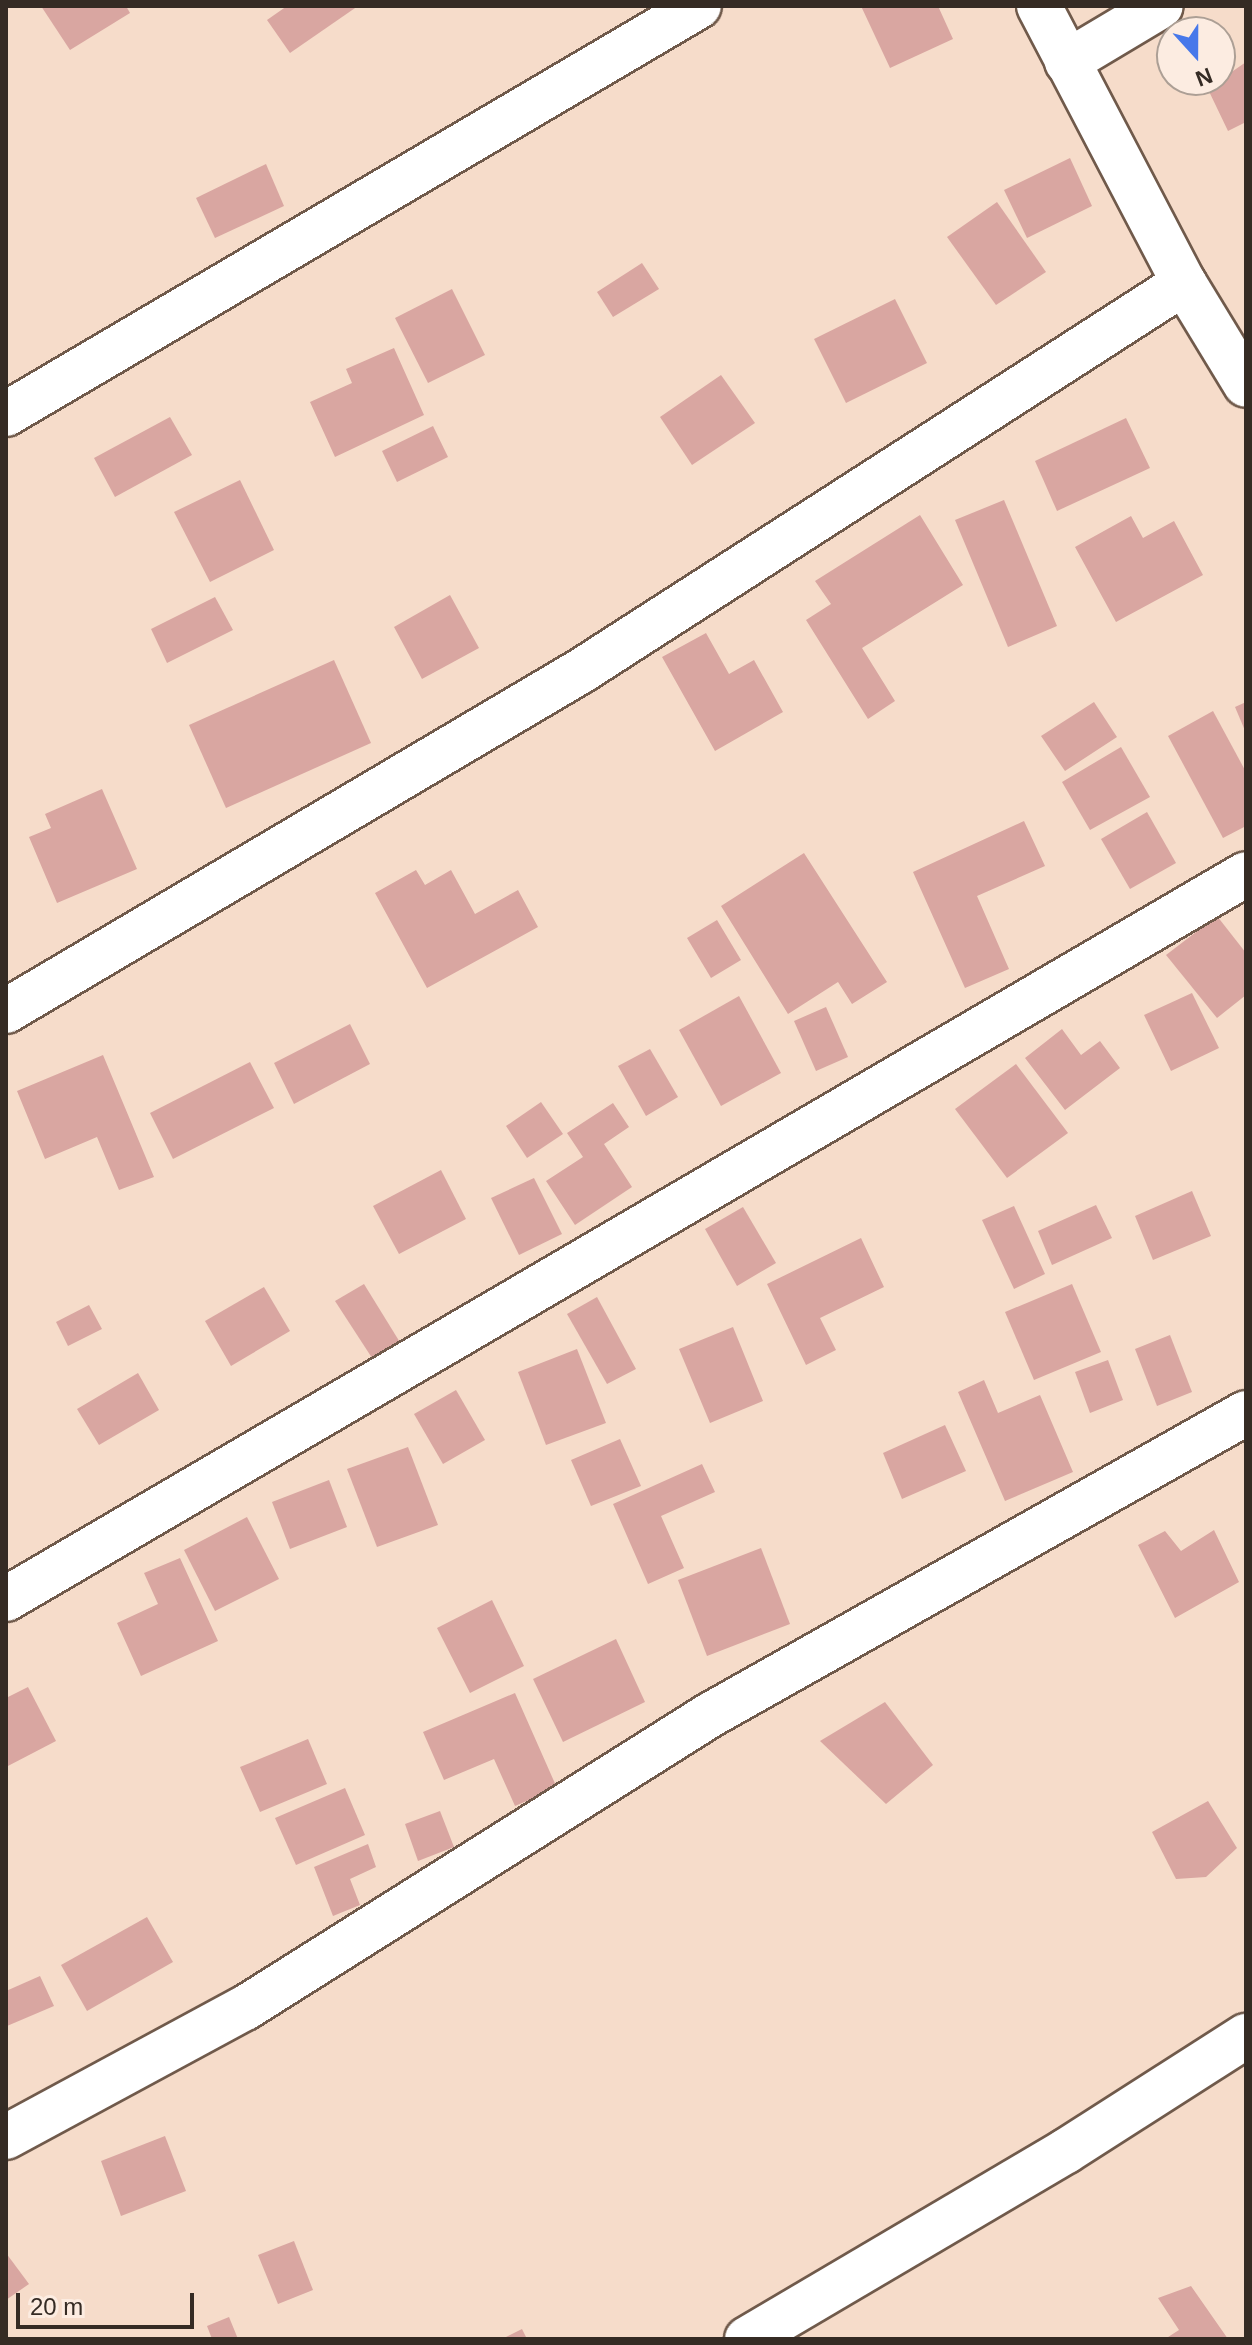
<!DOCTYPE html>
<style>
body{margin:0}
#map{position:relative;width:1252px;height:2345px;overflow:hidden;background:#f6dcca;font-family:Arial,sans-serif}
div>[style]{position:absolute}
.building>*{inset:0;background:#d9a6a1}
.roads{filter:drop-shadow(2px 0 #705a4b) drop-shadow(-2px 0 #705a4b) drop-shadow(0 2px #705a4b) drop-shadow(0 -2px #705a4b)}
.minor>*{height:44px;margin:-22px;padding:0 22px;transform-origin:22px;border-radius:22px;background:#fff}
span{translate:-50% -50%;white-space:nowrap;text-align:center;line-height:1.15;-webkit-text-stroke:6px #fcece1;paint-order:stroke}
.frame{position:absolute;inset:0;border:8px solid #352b24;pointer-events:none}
.north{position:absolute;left:1156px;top:16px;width:80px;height:80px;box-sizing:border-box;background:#fcece1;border:2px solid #ac9f95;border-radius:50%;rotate:159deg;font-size:22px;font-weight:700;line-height:32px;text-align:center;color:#352b24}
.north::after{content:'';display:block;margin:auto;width:28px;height:36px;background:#4778ea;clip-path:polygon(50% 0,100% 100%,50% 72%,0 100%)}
.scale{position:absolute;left:16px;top:2293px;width:178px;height:36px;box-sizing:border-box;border:4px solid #352b24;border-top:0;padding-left:10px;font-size:24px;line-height:28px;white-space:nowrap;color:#352b24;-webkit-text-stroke:6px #fcece1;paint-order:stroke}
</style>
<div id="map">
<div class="building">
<div style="clip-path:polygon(41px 6px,126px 6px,130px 13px,70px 50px)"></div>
<div style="clip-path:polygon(287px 6px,358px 6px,290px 53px,267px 20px)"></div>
<div style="clip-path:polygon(861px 6px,938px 6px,953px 39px,890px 68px)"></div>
<div style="clip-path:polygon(1246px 62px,1246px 122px,1228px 131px,1205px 83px,1220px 80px)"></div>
<div style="clip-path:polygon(1070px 158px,1092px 206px,1027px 238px,1004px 190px)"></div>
<div style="clip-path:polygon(266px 164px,284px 206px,215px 238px,196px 198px)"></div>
<div style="clip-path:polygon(997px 202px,1046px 272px,996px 305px,947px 237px)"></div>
<div style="clip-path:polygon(642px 263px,659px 289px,613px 317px,597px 292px)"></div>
<div style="clip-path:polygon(452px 289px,485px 355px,428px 383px,395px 318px)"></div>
<div style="clip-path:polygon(895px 299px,927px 363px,846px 403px,814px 339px)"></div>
<div style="clip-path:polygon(394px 348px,424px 415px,335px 457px,310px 402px,352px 383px,346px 369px)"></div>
<div style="clip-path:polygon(721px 375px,755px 423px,692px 465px,660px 417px)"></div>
<div style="clip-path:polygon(170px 417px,192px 455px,115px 497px,94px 458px)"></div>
<div style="clip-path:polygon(1126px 418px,1150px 468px,1057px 511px,1035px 461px)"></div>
<div style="clip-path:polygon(433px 426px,448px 457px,397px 482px,382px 451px)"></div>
<div style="clip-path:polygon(240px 480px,274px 550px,210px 582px,174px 512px)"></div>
<div style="clip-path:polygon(1004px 500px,1057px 626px,1008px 647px,955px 520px)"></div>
<div style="clip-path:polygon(920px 515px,963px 585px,862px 648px,895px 701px,868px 719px,806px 620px,831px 604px,815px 581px)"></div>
<div style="clip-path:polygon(1131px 516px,1143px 538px,1174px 521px,1203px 575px,1116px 622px,1075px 547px)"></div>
<div style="clip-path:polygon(450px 595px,479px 648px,422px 679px,394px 627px)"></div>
<div style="clip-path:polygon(215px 597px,233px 630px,167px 663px,151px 629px)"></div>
<div style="clip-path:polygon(706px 633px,729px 674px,754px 660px,783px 712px,715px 751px,662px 657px)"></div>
<div style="clip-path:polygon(334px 660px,371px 743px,226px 808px,189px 725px)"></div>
<div style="clip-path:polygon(1094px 702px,1117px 737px,1065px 771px,1041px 736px)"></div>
<div style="clip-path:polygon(1246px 702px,1246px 733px,1235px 707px)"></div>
<div style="clip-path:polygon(1213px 711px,1246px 772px,1246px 826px,1223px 838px,1168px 736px)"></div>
<div style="clip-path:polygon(1121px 747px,1150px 797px,1090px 830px,1062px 782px)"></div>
<div style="clip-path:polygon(102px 789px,137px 869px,57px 903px,29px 837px,51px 828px,45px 814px)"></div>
<div style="clip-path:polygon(1147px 812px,1176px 863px,1130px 889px,1101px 839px)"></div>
<div style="clip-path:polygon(1024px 821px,1045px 866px,977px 896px,1009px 969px,965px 988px,913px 872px)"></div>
<div style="clip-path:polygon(804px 853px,887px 982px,852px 1004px,838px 982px,788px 1014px,721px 906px)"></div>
<div style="clip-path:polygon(416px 870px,425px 885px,451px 870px,475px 914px,518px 890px,538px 927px,427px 988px,375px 893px)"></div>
<div style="clip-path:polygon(1217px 916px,1246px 953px,1246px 995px,1217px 1018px,1166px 955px)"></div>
<div style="clip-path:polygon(717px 920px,741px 960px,711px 978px,687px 938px)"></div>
<div style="clip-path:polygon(1192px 993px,1219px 1048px,1171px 1071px,1144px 1015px)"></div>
<div style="clip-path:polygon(739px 996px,781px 1073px,721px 1106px,679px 1030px)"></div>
<div style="clip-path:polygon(826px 1007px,848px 1057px,816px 1071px,794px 1021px)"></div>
<div style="clip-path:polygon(350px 1024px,370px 1064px,294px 1104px,274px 1063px)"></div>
<div style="clip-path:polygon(1062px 1029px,1081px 1055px,1100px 1041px,1120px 1068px,1065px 1110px,1025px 1058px)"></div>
<div style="clip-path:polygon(650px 1049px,678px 1097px,646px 1116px,618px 1066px)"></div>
<div style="clip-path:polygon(103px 1055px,154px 1177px,119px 1190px,97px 1137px,45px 1159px,17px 1091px)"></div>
<div style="clip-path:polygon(250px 1062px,274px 1108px,173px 1159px,150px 1113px)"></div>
<div style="clip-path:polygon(1016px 1064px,1068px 1133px,1007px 1178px,955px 1109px)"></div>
<div style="clip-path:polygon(541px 1102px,563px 1134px,527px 1158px,506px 1126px)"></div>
<div style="clip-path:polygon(613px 1103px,629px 1127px,604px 1144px,632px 1187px,575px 1225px,546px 1181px,583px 1157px,567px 1133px)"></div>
<div style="clip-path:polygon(441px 1170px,466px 1219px,399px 1254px,373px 1206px)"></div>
<div style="clip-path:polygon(534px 1178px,562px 1234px,519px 1255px,491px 1198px)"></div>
<div style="clip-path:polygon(1192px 1191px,1211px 1236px,1153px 1260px,1135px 1216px)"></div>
<div style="clip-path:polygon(1096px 1205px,1112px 1238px,1052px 1265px,1038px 1231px)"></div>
<div style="clip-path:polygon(1014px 1206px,1045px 1274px,1014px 1289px,982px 1220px)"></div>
<div style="clip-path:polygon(743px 1207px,776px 1263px,737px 1286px,705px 1229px)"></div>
<div style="clip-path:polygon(861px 1238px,884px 1287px,820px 1318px,836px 1350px,806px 1365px,767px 1284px)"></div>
<div style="clip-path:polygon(364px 1284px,401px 1344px,374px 1361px,335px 1301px)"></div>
<div style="clip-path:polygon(1072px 1284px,1101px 1352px,1034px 1380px,1005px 1312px)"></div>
<div style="clip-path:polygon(264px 1287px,290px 1331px,231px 1366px,205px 1321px)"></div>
<div style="clip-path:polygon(597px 1297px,636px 1369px,607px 1384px,567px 1314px)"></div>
<div style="clip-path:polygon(89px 1305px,102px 1329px,68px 1346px,56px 1322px)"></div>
<div style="clip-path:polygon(733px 1327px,763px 1401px,710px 1423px,679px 1349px)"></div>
<div style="clip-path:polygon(1170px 1335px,1192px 1392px,1157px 1406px,1135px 1349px)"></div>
<div style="clip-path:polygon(577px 1349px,606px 1423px,546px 1445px,518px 1372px)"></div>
<div style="clip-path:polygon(1108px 1360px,1123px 1400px,1090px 1413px,1075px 1372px)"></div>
<div style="clip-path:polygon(138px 1373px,159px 1410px,99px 1445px,77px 1409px)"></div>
<div style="clip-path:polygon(984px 1380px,998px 1413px,1040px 1395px,1073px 1472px,1005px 1501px,958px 1392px)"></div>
<div style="clip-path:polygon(456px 1390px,485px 1440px,443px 1464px,414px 1414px)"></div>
<div style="clip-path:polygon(945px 1425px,966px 1471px,902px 1499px,883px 1453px)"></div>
<div style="clip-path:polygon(620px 1439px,641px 1486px,591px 1506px,571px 1460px)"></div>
<div style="clip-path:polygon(408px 1447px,438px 1525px,377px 1547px,347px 1469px)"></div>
<div style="clip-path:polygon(702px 1464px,715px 1492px,661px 1516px,684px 1568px,648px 1584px,613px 1504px)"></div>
<div style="clip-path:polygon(329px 1480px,347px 1527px,290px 1549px,272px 1502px)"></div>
<div style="clip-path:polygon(247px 1517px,279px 1579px,215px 1611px,184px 1550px)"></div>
<div style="clip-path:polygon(1214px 1530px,1239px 1582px,1175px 1618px,1138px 1545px,1165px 1531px,1181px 1551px)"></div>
<div style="clip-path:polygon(761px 1548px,790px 1624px,707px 1656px,678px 1580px)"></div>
<div style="clip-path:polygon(180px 1558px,218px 1641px,141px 1676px,117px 1623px,158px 1604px,144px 1573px)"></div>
<div style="clip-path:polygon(492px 1600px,524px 1666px,470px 1693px,437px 1628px)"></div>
<div style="clip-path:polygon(616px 1639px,645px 1702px,563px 1742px,533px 1679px)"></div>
<div style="clip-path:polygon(28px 1687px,56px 1741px,6px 1767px,6px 1698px)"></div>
<div style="clip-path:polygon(515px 1693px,557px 1788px,515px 1806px,494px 1759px,444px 1780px,423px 1732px)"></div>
<div style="clip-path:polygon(885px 1702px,933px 1765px,886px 1804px,820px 1741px)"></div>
<div style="clip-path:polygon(308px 1739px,327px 1784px,260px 1812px,240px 1767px)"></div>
<div style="clip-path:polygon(345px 1788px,365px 1835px,296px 1865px,275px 1818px)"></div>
<div style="clip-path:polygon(1208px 1801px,1237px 1848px,1206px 1877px,1176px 1879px,1152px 1832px)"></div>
<div style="clip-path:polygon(440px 1811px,454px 1847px,418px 1861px,405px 1824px)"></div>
<div style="clip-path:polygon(368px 1844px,376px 1867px,350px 1879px,360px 1905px,333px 1916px,314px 1867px)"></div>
<div style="clip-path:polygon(147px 1917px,173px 1962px,87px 2011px,61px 1965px)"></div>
<div style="clip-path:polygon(40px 1976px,54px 2006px,7px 2026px,6px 1991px)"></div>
<div style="clip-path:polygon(165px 2136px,186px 2191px,121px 2216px,101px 2161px)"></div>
<div style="clip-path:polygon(294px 2241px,313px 2290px,278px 2304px,258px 2255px)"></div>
<div style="clip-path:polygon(6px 2253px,29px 2284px,6px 2300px)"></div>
<div style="clip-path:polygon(1191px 2286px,1228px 2339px,1165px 2339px,1179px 2330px,1158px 2298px)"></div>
<div style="clip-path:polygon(229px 2317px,238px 2339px,212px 2339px,207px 2326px)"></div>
<div style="clip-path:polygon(522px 2329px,527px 2339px,502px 2339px)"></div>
</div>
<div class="roads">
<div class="minor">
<div style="left:1039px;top:6px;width:313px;rotate:62.4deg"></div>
<div style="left:1184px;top:283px;width:119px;rotate:58.7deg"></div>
<div style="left:1067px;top:62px;width:109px;rotate:-30.8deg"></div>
<div style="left:6px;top:414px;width:804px;rotate:-30.49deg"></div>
<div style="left:6px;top:1011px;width:668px;rotate:-30.6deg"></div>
<div style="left:581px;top:671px;width:717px;rotate:-32.76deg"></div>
<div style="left:6px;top:1599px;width:1436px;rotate:-30.31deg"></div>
<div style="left:6px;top:2137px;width:272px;rotate:-28.4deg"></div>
<div style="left:245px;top:2008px;width:550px;rotate:-32.22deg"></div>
<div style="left:710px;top:1715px;width:615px;rotate:-29.4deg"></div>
<div style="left:747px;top:2339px;width:370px;rotate:-30.5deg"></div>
<div style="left:1066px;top:2151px;width:214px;rotate:-32.6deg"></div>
</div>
</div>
<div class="frame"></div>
<div class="north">N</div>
<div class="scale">20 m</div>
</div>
